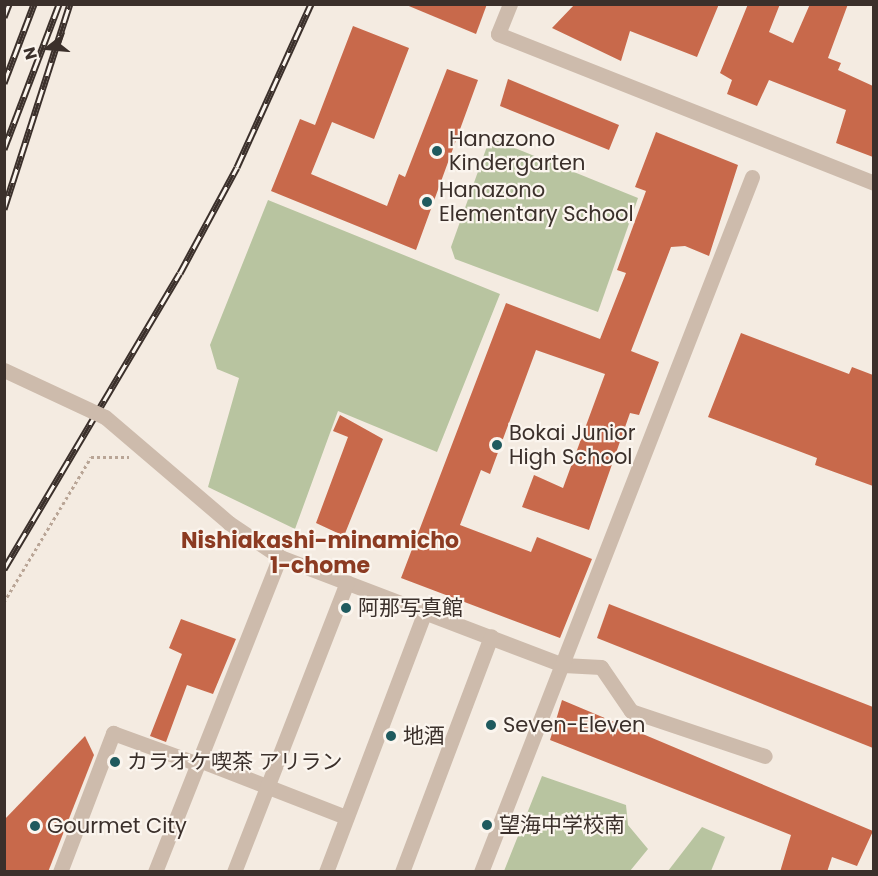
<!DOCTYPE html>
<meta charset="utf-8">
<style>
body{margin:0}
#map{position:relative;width:878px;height:876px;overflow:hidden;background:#f4ebe1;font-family:Poppins,"Noto Sans JP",sans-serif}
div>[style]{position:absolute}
.green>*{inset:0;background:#b8c4a0}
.building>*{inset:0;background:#c8694b}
.path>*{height:3px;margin-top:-1.5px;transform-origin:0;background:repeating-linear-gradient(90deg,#b9a596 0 3px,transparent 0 6px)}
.minor>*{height:15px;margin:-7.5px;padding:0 7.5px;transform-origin:7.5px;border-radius:7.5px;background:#cdbbac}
.rail>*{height:7px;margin-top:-3.5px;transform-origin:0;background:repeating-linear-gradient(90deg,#fbf5ee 0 14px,#3b302b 0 28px);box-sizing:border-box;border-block:2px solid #3b302b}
.minor-bridge>*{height:15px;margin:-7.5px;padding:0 7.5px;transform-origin:7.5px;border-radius:7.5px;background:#cdbbac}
.dots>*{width:16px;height:16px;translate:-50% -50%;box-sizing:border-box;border:3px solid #fbf5ee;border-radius:50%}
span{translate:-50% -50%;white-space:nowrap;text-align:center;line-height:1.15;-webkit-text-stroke:4.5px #fbf5ee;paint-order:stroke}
.poi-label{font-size:21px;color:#3b302b}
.left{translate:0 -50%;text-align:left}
.neighbourhood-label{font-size:22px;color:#8c3b22;font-weight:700}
.frame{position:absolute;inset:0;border:6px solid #3b302b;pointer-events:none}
.north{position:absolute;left:18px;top:18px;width:60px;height:60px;-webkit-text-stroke:4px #fbf5ee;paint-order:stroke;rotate:254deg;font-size:16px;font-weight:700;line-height:24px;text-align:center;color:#3b302b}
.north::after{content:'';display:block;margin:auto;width:21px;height:27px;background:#3b302b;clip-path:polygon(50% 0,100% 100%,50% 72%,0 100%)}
</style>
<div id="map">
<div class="green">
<div style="clip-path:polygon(490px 138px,638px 198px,598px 312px,455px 259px,451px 247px)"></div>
<div style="clip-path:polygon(268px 200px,500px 294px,437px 452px,338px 411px,295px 529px,208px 487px,239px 378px,217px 369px,210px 345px)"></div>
<div style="clip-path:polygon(542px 776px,626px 805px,628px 825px,648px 849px,630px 871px,504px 871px)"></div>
<div style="clip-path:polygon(702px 827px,725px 837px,711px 871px,668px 871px)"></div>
</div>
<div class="building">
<div style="clip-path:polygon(404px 4px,487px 4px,476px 34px)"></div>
<div style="clip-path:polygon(575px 4px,719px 4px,697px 57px,630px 31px,621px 61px,552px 28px)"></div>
<div style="clip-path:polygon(748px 4px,780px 4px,769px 32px,793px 43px,810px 4px,848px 4px,828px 58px,841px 63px,838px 70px,873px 86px,873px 157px,836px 143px,846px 110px,769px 80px,757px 106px,727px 94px,732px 80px,720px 73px)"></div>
<div style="clip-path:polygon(353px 26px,409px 48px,374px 139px,332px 122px,311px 174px,387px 206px,399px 174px,405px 177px,447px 69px,478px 80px,416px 250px,271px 191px,300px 119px,315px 125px)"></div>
<div style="clip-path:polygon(508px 79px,619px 125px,609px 150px,500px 106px)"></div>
<div style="clip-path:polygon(656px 132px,738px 165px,709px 256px,685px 246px,671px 247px,631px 351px,659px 362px,639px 415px,630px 413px,589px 530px,522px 507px,534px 475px,563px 488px,605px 374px,536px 350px,490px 474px,481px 470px,460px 525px,531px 552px,537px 537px,592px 559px,560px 638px,401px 578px,506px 303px,600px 339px,626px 273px,617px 270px,646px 191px,635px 187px)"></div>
<div style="clip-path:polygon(741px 333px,849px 374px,852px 367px,873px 375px,873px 486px,815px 465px,817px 458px,708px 417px)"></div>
<div style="clip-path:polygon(340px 415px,383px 439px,344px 536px,316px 523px,348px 437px,333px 431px)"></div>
<div style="clip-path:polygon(609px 604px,873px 707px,873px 748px,597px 638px)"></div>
<div style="clip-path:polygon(181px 619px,236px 639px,213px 694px,187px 685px,166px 742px,150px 736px,182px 654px,169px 648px)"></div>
<div style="clip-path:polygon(562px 700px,873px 831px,857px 866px,832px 857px,827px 872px,780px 872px,791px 835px,550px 740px)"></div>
<div style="clip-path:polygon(85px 736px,94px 755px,48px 872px,4px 872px,4px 820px)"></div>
</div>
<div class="path">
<div style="left:4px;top:602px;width:169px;rotate:-59deg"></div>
<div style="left:91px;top:457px;width:38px"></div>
</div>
<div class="minor">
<div style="left:510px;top:4px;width:32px;rotate:112deg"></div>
<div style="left:498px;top:34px;width:404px;rotate:21.6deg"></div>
<div style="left:105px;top:417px;width:163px;rotate:40.5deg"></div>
<div style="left:229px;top:523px;width:61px;rotate:33.7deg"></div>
<div style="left:280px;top:557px;width:303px;rotate:20.9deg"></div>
<div style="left:563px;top:665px;width:38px;rotate:3deg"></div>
<div style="left:601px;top:667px;width:53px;rotate:55.7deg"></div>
<div style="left:631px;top:711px;width:141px;rotate:18.6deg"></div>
<div style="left:199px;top:760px;width:158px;rotate:21.2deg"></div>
<div style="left:60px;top:872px;width:149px;rotate:-69.1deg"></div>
<div style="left:113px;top:733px;width:90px;rotate:20deg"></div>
<div style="left:155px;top:872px;width:339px;rotate:-68.4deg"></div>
<div style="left:234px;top:872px;width:311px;rotate:-68.7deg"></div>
<div style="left:326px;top:872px;width:279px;rotate:-69.2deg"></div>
<div style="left:402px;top:872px;width:252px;rotate:-69.3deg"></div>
<div style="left:481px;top:872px;width:746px;rotate:-68.7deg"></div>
</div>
<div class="rail">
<div style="left:4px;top:17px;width:14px;rotate:-69deg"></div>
<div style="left:4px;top:83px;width:85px;rotate:-69.2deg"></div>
<div style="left:4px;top:149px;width:155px;rotate:-69.2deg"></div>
<div style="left:4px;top:209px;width:215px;rotate:-72.2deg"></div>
<div style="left:4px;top:569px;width:344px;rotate:-59.3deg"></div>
<div style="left:180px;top:273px;width:120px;rotate:-61.7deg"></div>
<div style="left:237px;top:167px;width:179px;rotate:-65.6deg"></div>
</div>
<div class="minor-bridge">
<div style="left:4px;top:370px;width:111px;rotate:25deg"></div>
</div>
<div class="dots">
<div style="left:437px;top:151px;background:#1f5a5e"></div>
<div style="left:427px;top:202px;background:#1f5a5e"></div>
<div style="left:497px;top:445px;background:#1f5a5e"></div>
<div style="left:346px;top:608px;background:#1f5a5e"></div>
<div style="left:491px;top:725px;background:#1f5a5e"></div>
<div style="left:391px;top:736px;background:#1f5a5e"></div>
<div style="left:115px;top:762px;background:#1f5a5e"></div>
<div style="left:487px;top:825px;background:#1f5a5e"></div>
<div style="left:35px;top:826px;background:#1f5a5e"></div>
</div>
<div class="poi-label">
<span class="left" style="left:449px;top:151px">Hanazono<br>Kindergarten</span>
<span class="left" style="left:439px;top:202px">Hanazono<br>Elementary School</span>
<span class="left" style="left:509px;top:445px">Bokai Junior<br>High School</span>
<span class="left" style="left:358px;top:608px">阿那写真館</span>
<span class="left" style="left:503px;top:725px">Seven-Eleven</span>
<span class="left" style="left:403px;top:736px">地酒</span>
<span class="left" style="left:127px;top:762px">カラオケ喫茶 アリラン</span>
<span class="left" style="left:499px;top:825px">望海中学校南</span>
<span class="left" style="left:47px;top:826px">Gourmet City</span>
</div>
<div class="neighbourhood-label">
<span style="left:320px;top:553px">Nishiakashi-minamicho<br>1-chome</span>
</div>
<div class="frame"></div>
<div class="north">N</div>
</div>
